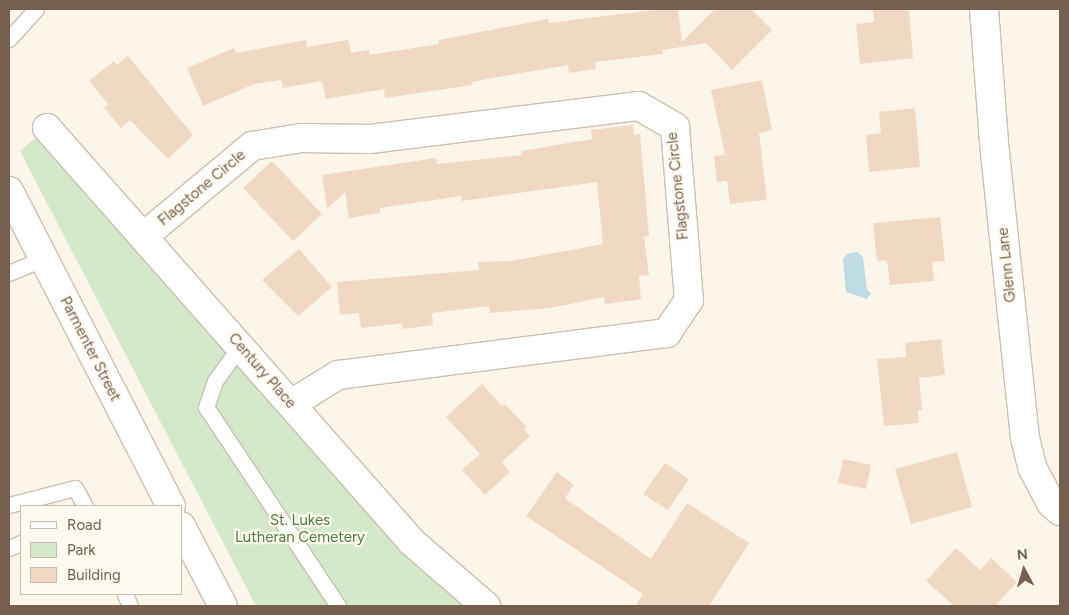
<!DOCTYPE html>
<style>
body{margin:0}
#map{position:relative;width:1069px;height:615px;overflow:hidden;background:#fcf6ea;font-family:Figtree,sans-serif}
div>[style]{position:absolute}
.green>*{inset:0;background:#d3e9c9}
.water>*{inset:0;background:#bfdce5}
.building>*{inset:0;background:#f0d8c3}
.roads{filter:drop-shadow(1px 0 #cdbfb0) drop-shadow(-1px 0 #cdbfb0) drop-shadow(0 1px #cdbfb0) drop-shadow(0 -1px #cdbfb0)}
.lane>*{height:15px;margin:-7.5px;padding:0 7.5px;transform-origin:7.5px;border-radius:7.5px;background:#fff}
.street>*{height:28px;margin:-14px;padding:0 14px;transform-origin:14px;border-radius:14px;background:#fff}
.secondary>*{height:28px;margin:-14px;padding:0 14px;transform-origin:14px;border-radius:14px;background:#fff}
span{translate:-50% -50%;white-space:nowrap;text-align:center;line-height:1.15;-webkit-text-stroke:4.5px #fefaf0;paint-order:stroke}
.street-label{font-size:15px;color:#765f4e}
.park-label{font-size:15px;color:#527a46}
.frame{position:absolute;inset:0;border:10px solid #765f4e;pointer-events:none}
.legend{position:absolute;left:20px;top:505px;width:162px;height:90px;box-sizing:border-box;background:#fefaf0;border:1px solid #c8bcaf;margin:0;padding:6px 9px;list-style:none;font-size:15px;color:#765f4e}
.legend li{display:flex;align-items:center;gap:10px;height:25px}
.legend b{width:25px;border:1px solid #c8bcaf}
.north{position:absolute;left:999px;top:545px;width:50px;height:50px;-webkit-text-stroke:4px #fefaf0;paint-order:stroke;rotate:354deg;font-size:14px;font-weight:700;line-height:20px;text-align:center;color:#765f4e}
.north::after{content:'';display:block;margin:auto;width:18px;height:22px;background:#765f4e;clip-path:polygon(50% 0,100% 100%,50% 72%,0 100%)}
</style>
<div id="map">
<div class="green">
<div style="clip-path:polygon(47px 128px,486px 606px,256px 606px,20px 151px)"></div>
</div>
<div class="water">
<div style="clip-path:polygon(857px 252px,863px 257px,867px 290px,871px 293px,867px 299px,846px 292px,843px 259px,847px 254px)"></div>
</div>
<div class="building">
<div style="clip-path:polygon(662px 9px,678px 9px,682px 42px,715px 9px,751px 9px,772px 30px,732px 70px,706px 43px,662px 50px,663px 54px,595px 62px,596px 69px,569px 73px,568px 65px,492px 78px,472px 82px,472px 85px,385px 98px,384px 89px,326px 99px,322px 81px,283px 88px,281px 80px,254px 84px,203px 106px,187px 68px,234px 48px,236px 53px,306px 40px,307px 47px,348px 40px,351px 53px,369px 50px,370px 55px,439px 44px,439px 40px,548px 19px,549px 23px)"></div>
<div style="clip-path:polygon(873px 9px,909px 9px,913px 58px,860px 64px,856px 24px,874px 22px)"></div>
<div style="clip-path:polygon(128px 56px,193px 135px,168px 159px,130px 120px,121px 128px,104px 108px,108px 104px,89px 81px,114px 61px,117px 65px)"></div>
<div style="clip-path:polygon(762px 80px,772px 130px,759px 133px,767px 200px,730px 204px,727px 181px,717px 182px,714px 156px,725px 155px,711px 90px)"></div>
<div style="clip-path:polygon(915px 108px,920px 167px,869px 172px,866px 135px,881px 133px,879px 112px)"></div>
<div style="clip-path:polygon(633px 125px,634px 135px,640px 134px,649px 236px,644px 237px,649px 275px,639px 276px,641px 299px,605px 304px,604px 297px,551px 308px,490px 313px,489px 306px,432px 313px,433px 325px,403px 329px,402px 323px,361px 328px,359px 313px,340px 315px,337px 282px,479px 270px,478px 262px,512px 261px,603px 244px,597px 182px,461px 201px,461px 196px,380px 208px,380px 213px,349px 218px,345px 192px,327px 209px,322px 175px,436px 158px,437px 164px,522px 155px,521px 151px,592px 139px,591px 130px)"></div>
<div style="clip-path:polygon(272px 161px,322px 214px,293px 241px,243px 188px)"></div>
<div style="clip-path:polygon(940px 217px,945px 261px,932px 262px,934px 281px,890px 285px,887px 260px,877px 261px,873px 223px)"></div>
<div style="clip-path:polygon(299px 249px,332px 287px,298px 316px,262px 280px)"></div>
<div style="clip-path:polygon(941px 339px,945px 375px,919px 378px,922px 410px,918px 410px,919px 423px,884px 426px,877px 359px,906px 357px,905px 343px)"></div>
<div style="clip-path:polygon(482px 384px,502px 406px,505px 404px,527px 427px,524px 430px,530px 436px,502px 462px,510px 472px,485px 495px,462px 470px,480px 454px,446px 417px)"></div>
<div style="clip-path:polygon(957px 452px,972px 507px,911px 524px,895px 469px)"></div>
<div style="clip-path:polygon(843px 459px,871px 465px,866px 489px,838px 483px)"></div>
<div style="clip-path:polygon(665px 463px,689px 479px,668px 510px,643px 494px)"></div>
<div style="clip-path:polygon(557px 472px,574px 485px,565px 498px,651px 559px,687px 503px,749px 543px,709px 606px,635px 606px,643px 594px,526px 516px)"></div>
<div style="clip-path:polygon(956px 548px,980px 570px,991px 558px,1017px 582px,995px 606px,954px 606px,926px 581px)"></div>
</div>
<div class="roads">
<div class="lane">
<div style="left:9px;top:39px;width:40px;rotate:-48deg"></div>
<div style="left:9px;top:273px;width:38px;rotate:-23deg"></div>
<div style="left:240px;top:346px;width:43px;rotate:125.5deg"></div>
<div style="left:215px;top:381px;width:28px;rotate:109deg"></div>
<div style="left:206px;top:407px;width:239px;rotate:56.4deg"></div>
<div style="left:9px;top:505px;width:68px;rotate:-14.4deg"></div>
<div style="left:75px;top:488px;width:21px;rotate:61deg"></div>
<div style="left:9px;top:548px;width:13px;rotate:-23deg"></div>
<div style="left:125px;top:594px;width:13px;rotate:67deg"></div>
</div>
<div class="street">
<div style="left:984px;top:9px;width:134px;rotate:85.7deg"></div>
<div style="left:994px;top:143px;width:297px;rotate:84deg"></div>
<div style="left:1025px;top:438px;width:30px;rotate:76deg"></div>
<div style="left:1032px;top:467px;width:41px;rotate:62.2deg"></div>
<div style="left:1051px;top:503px;width:12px;rotate:42deg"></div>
<div style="left:47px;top:128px;width:552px;rotate:48.6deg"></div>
<div style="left:412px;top:542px;width:98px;rotate:40.9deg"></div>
<div style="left:144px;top:236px;width:141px;rotate:-39.8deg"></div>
<div style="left:252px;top:146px;width:51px;rotate:-9.1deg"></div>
<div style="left:302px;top:138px;width:68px;rotate:0.8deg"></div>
<div style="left:370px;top:139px;width:271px;rotate:-7deg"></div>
<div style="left:639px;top:106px;width:42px;rotate:30.3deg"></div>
<div style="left:675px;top:127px;width:174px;rotate:85.4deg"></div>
<div style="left:689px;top:300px;width:40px;rotate:124deg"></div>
<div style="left:667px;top:333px;width:332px;rotate:172.7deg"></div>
<div style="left:338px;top:375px;width:55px;rotate:148.3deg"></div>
</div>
<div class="secondary">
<div style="left:9px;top:191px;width:354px;rotate:62.8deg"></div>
<div style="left:181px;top:526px;width:90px;rotate:62.3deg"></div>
</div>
</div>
<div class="street-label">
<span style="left:678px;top:186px;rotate:-96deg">Flagstone Circle</span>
<span style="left:202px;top:188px;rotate:-40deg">Flagstone Circle</span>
<span style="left:1007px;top:265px;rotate:-96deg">Glenn Lane</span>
<span style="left:90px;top:349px;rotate:63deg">Parmenter Street</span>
<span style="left:262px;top:371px;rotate:49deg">Century Place</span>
</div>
<div class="park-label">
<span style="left:300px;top:529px">St. Lukes<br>Lutheran Cemetery</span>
</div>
<div class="frame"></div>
<ul class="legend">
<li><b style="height:6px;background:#fff"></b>Road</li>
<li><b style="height:14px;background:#d3e9c9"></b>Park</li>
<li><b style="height:14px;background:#f0d8c3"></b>Building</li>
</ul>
<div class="north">N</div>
</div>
